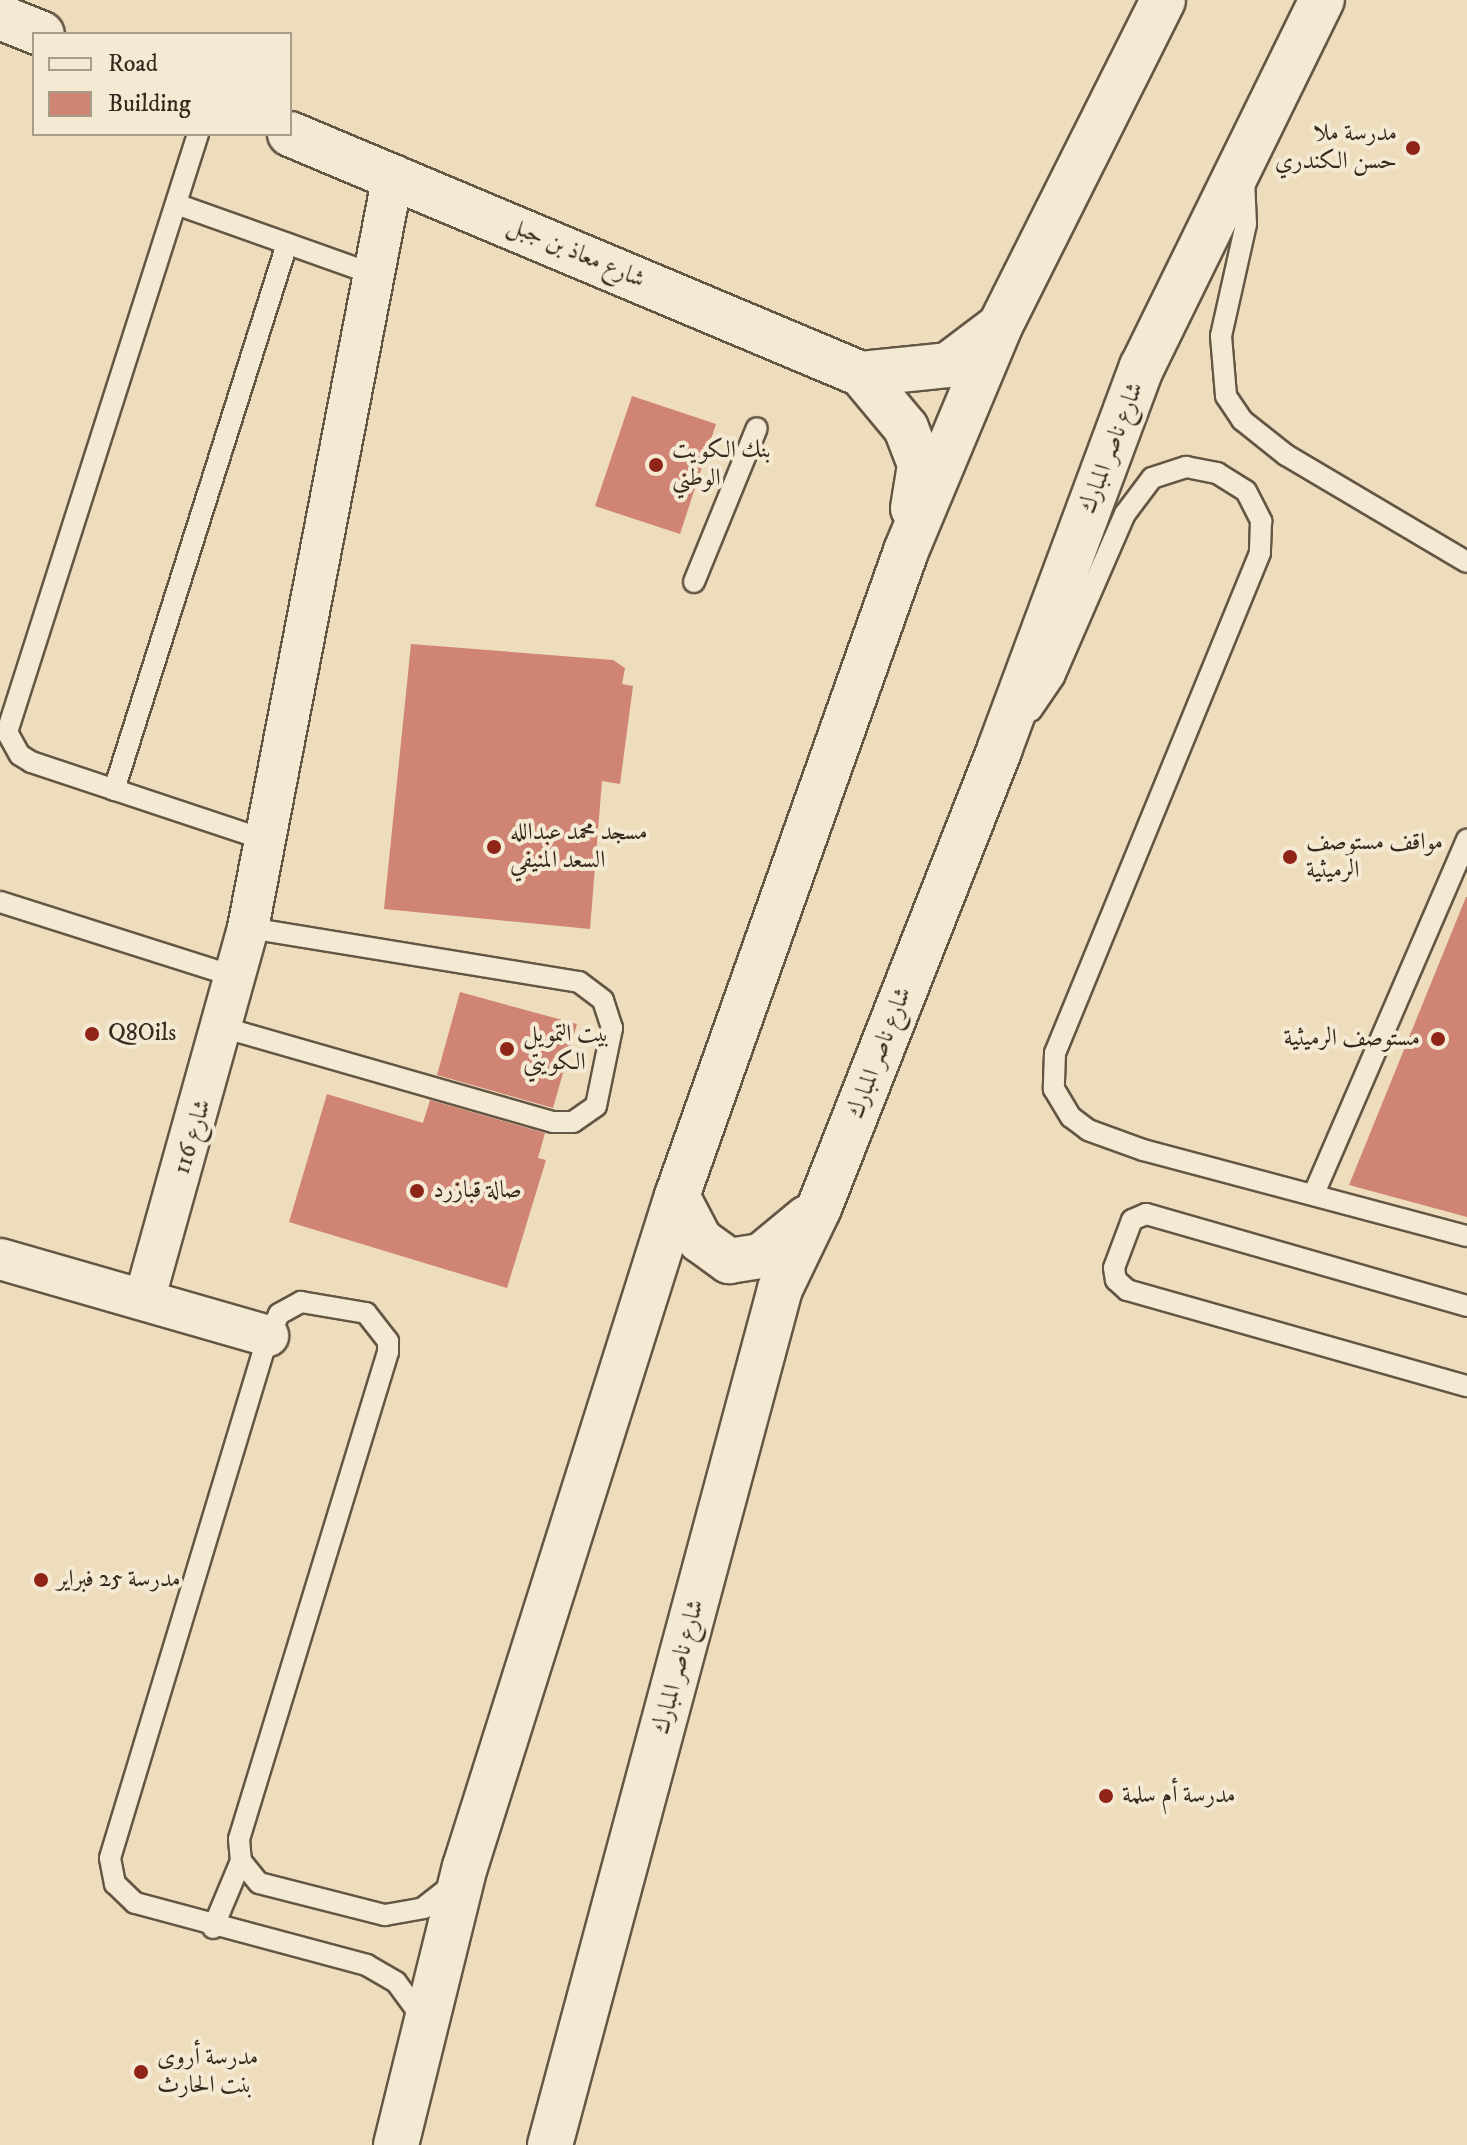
<!DOCTYPE html>
<meta charset="utf-8">
<style>
body{margin:0}
#map{position:relative;width:1467px;height:2145px;overflow:hidden;background:#eeddbc;font-family:"IM FELL DW Pica",Amiri,serif}
div>[style]{position:absolute}
.building>*{inset:0;background:#d08474}
.roads{filter:drop-shadow(2px 0 #645645) drop-shadow(-2px 0 #645645) drop-shadow(0 2px #645645) drop-shadow(0 -2px #645645)}
.lane>*{height:20px;margin:-10px;padding:0 10px;transform-origin:10px;border-radius:10px;background:#f4e9d3}
.street>*{height:40px;margin:-20px;padding:0 20px;transform-origin:20px;border-radius:20px;background:#f4e9d3}
.secondary>*{height:44px;margin:-22px;padding:0 22px;transform-origin:22px;border-radius:22px;background:#f4e9d3}
.dots>*{width:22px;height:22px;translate:-50% -50%;box-sizing:border-box;border:4px solid #f4e9d3;border-radius:50%}
span{translate:-50% -50%;white-space:nowrap;text-align:center;line-height:1.15;-webkit-text-stroke:8px #f4e9d3;paint-order:stroke}
.poi-label{font-size:24px;color:#36291d}
.right{translate:-100% -50%;text-align:right}
.left{translate:0 -50%;text-align:left}
.street-label{font-size:24px;color:#36291d}
.legend{position:absolute;left:32px;top:32px;width:260px;height:104px;box-sizing:border-box;background:#f4e9d3;border:2px solid #a89c8a;margin:0;padding:10px 14px;list-style:none;font-size:24px;color:#36291d}
.legend li{display:flex;align-items:center;gap:16px;height:40px}
.legend b{width:40px;border:2px solid #a89c8a}
</style>
<div id="map">
<div class="building">
<div style="clip-path:polygon(632px 396px,716px 424px,680px 534px,595px 506px)"></div>
<div style="clip-path:polygon(411px 644px,613px 660px,625px 668px,622px 684px,633px 686px,620px 784px,602px 781px,590px 929px,384px 909px)"></div>
<div style="clip-path:polygon(1466px 897px,1467px 897px,1467px 1217px,1349px 1185px)"></div>
<div style="clip-path:polygon(460px 992px,577px 1024px,553px 1108px,437px 1075px)"></div>
<div style="clip-path:polygon(327px 1094px,423px 1123px,430px 1100px,545px 1133px,538px 1158px,546px 1160px,507px 1288px,289px 1222px)"></div>
</div>
<div class="roads">
<div class="lane">
<div style="left:198px;top:134px;width:628px;rotate:107.71deg"></div>
<div style="left:7px;top:732px;width:26px;rotate:61deg"></div>
<div style="left:20px;top:755px;width:13px;rotate:32deg"></div>
<div style="left:31px;top:762px;width:247px;rotate:18.4deg"></div>
<div style="left:1244px;top:179px;width:45px;rotate:87.5deg"></div>
<div style="left:1246px;top:224px;width:115px;rotate:102.6deg"></div>
<div style="left:1221px;top:336px;width:60px;rotate:85.2deg"></div>
<div style="left:1226px;top:396px;width:29px;rotate:56deg"></div>
<div style="left:1242px;top:420px;width:56px;rotate:38.5deg"></div>
<div style="left:1286px;top:455px;width:210px;rotate:30.6deg"></div>
<div style="left:176px;top:204px;width:211px;rotate:19.6deg"></div>
<div style="left:694px;top:582px;width:166px;rotate:-67.8deg"></div>
<div style="left:1031px;top:711px;width:41px;rotate:-55.9deg"></div>
<div style="left:1054px;top:677px;width:178px;rotate:-66.5deg"></div>
<div style="left:1125px;top:514px;width:45px;rotate:-53.1deg"></div>
<div style="left:1152px;top:478px;width:36px;rotate:-18deg"></div>
<div style="left:1186px;top:467px;width:32px;rotate:11deg"></div>
<div style="left:1217px;top:473px;width:34px;rotate:32deg"></div>
<div style="left:1246px;top:491px;width:34px;rotate:63deg"></div>
<div style="left:1261px;top:521px;width:32px;rotate:92deg"></div>
<div style="left:1260px;top:553px;width:540px;rotate:112.29deg"></div>
<div style="left:1055px;top:1053px;width:36px;rotate:92deg"></div>
<div style="left:1054px;top:1089px;width:33px;rotate:59deg"></div>
<div style="left:1071px;top:1117px;width:21px;rotate:37deg"></div>
<div style="left:1088px;top:1130px;width:59px;rotate:20deg"></div>
<div style="left:1143px;top:1150px;width:335px;rotate:14.9deg"></div>
<div style="left:114px;top:790px;width:573px;rotate:-72.42deg"></div>
<div style="left:0;top:902px;width:248px;rotate:17.6deg"></div>
<div style="left:225px;top:1028px;width:341px;rotate:16deg"></div>
<div style="left:553px;top:1122px;width:20px"></div>
<div style="left:573px;top:1122px;width:28px;rotate:-35deg"></div>
<div style="left:596px;top:1106px;width:80px;rotate:-78.4deg"></div>
<div style="left:612px;top:1028px;width:29px;rotate:-108deg"></div>
<div style="left:603px;top:1000px;width:30px;rotate:-143deg"></div>
<div style="left:579px;top:982px;width:335px;rotate:-170.7deg"></div>
<div style="left:1315px;top:1191px;width:383px;rotate:-66.6deg"></div>
<div style="left:1467px;top:1306px;width:334px;rotate:-164deg"></div>
<div style="left:1146px;top:1214px;width:15px;rotate:157deg"></div>
<div style="left:1132px;top:1220px;width:51px;rotate:110.6deg"></div>
<div style="left:1114px;top:1268px;width:12px;rotate:81deg"></div>
<div style="left:1116px;top:1280px;width:15px;rotate:42deg"></div>
<div style="left:1127px;top:1290px;width:353px;rotate:15.8deg"></div>
<div style="left:213px;top:1928px;width:73px;rotate:-67.3deg"></div>
<div style="left:424px;top:2020px;width:47px;rotate:-126.4deg"></div>
<div style="left:396px;top:1982px;width:34px;rotate:-150deg"></div>
<div style="left:367px;top:1965px;width:240px;rotate:-165deg"></div>
<div style="left:135px;top:1903px;width:28px;rotate:-136deg"></div>
<div style="left:115px;top:1884px;width:26px;rotate:-101deg"></div>
<div style="left:110px;top:1858px;width:545px;rotate:-73.16deg"></div>
<div style="left:268px;top:1336px;width:25px;rotate:-63deg"></div>
<div style="left:279px;top:1314px;width:25px;rotate:-29deg"></div>
<div style="left:301px;top:1302px;width:66px;rotate:9.6deg"></div>
<div style="left:366px;top:1313px;width:36px;rotate:52deg"></div>
<div style="left:388px;top:1341px;width:11px;rotate:90deg"></div>
<div style="left:388px;top:1352px;width:509px;rotate:107.01deg"></div>
<div style="left:239px;top:1839px;width:22px;rotate:85deg"></div>
<div style="left:241px;top:1861px;width:28px;rotate:51deg"></div>
<div style="left:259px;top:1883px;width:130px;rotate:14.3deg"></div>
<div style="left:385px;top:1915px;width:39px;rotate:-10deg"></div>
<div style="left:423px;top:1908px;width:39px;rotate:-38deg"></div>
</div>
<div class="street">
<div style="left:0;top:1259px;width:279px;rotate:16deg"></div>
<div style="left:145px;top:1297px;width:383px;rotate:-74.4deg"></div>
<div style="left:248px;top:928px;width:767px;rotate:-79.1deg"></div>
</div>
<div class="secondary">
<div style="left:0;top:17px;width:45px;rotate:22deg"></div>
<div style="left:290px;top:134px;width:619px;rotate:22.8deg"></div>
<div style="left:861px;top:374px;width:70px;rotate:50.2deg"></div>
<div style="left:906px;top:428px;width:40px;rotate:69deg"></div>
<div style="left:920px;top:465px;width:44px;rotate:99.2deg"></div>
<div style="left:861px;top:374px;width:87px;rotate:-5.9deg"></div>
<div style="left:948px;top:365px;width:61px;rotate:-37.1deg"></div>
<div style="left:677px;top:1196px;width:50px;rotate:62.4deg"></div>
<div style="left:700px;top:1240px;width:36px;rotate:36deg"></div>
<div style="left:729px;top:1261px;width:32px;rotate:-9deg"></div>
<div style="left:761px;top:1256px;width:60px;rotate:-39.6deg"></div>
<div style="left:396px;top:2145px;width:286px;rotate:-76.1deg"></div>
<div style="left:465px;top:1867px;width:704px;rotate:-72.47deg"></div>
<div style="left:677px;top:1196px;width:684px;rotate:-70.45deg"></div>
<div style="left:906px;top:551px;width:244px;rotate:-67.3deg"></div>
<div style="left:1000px;top:326px;width:364px;rotate:-63.4deg"></div>
<div style="left:550px;top:2145px;width:886px;rotate:-74.96deg"></div>
<div style="left:780px;top:1289px;width:90px;rotate:-64.3deg"></div>
<div style="left:819px;top:1208px;width:494px;rotate:-68.5deg"></div>
<div style="left:1000px;top:748px;width:407px;rotate:-69.6deg"></div>
<div style="left:1142px;top:367px;width:409px;rotate:-63.9deg"></div>
</div>
</div>
<div class="dots">
<div style="left:1413px;top:148px;background:#8f2418"></div>
<div style="left:656px;top:465px;background:#8f2418"></div>
<div style="left:494px;top:847px;background:#8f2418"></div>
<div style="left:1290px;top:857px;background:#8f2418"></div>
<div style="left:92px;top:1034px;background:#8f2418"></div>
<div style="left:1438px;top:1039px;background:#8f2418"></div>
<div style="left:507px;top:1049px;background:#8f2418"></div>
<div style="left:417px;top:1191px;background:#8f2418"></div>
<div style="left:41px;top:1580px;background:#8f2418"></div>
<div style="left:1106px;top:1796px;background:#8f2418"></div>
<div style="left:141px;top:2072px;background:#8f2418"></div>
</div>
<div class="poi-label">
<span class="right" style="left:1397px;top:148px">مدرسة ملا<br>حسن الكندري</span>
<span class="left" style="left:672px;top:465px">بنك الكويت<br>الوطني</span>
<span class="left" style="left:510px;top:847px">مسجد محمد عبدالله<br>السعد المنيفي</span>
<span class="left" style="left:1306px;top:857px">مواقف مستوصف<br>الرميثية</span>
<span class="left" style="left:108px;top:1034px">Q8Oils</span>
<span class="left" style="left:523px;top:1049px">بيت التمويل<br>الكويتي</span>
<span class="right" style="left:1420px;top:1039px">مستوصف الرميثية</span>
<span class="left" style="left:433px;top:1191px">صالة قبازرد</span>
<span class="left" style="left:57px;top:1580px">مدرسة 25 فبراير</span>
<span class="left" style="left:1122px;top:1796px">مدرسة أم سلمة</span>
<span class="left" style="left:157px;top:2072px">مدرسة أروى<br>بنت الحارث</span>
</div>
<div class="street-label">
<span style="left:576px;top:253px;rotate:23deg">شارع معاذ بن جبل</span>
<span style="left:1112px;top:448px;rotate:-69deg">شارع ناصر المبارك</span>
<span style="left:880px;top:1053px;rotate:-69deg">شارع ناصر المبارك</span>
<span style="left:193px;top:1137px;rotate:-73deg">شارع 116</span>
<span style="left:679px;top:1667px;rotate:-75deg">شارع ناصر المبارك</span>
</div>
<ul class="legend">
<li><b style="height:10px;background:#f4e9d3"></b>Road</li>
<li><b style="height:22px;background:#d08474"></b>Building</li>
</ul>
</div>
